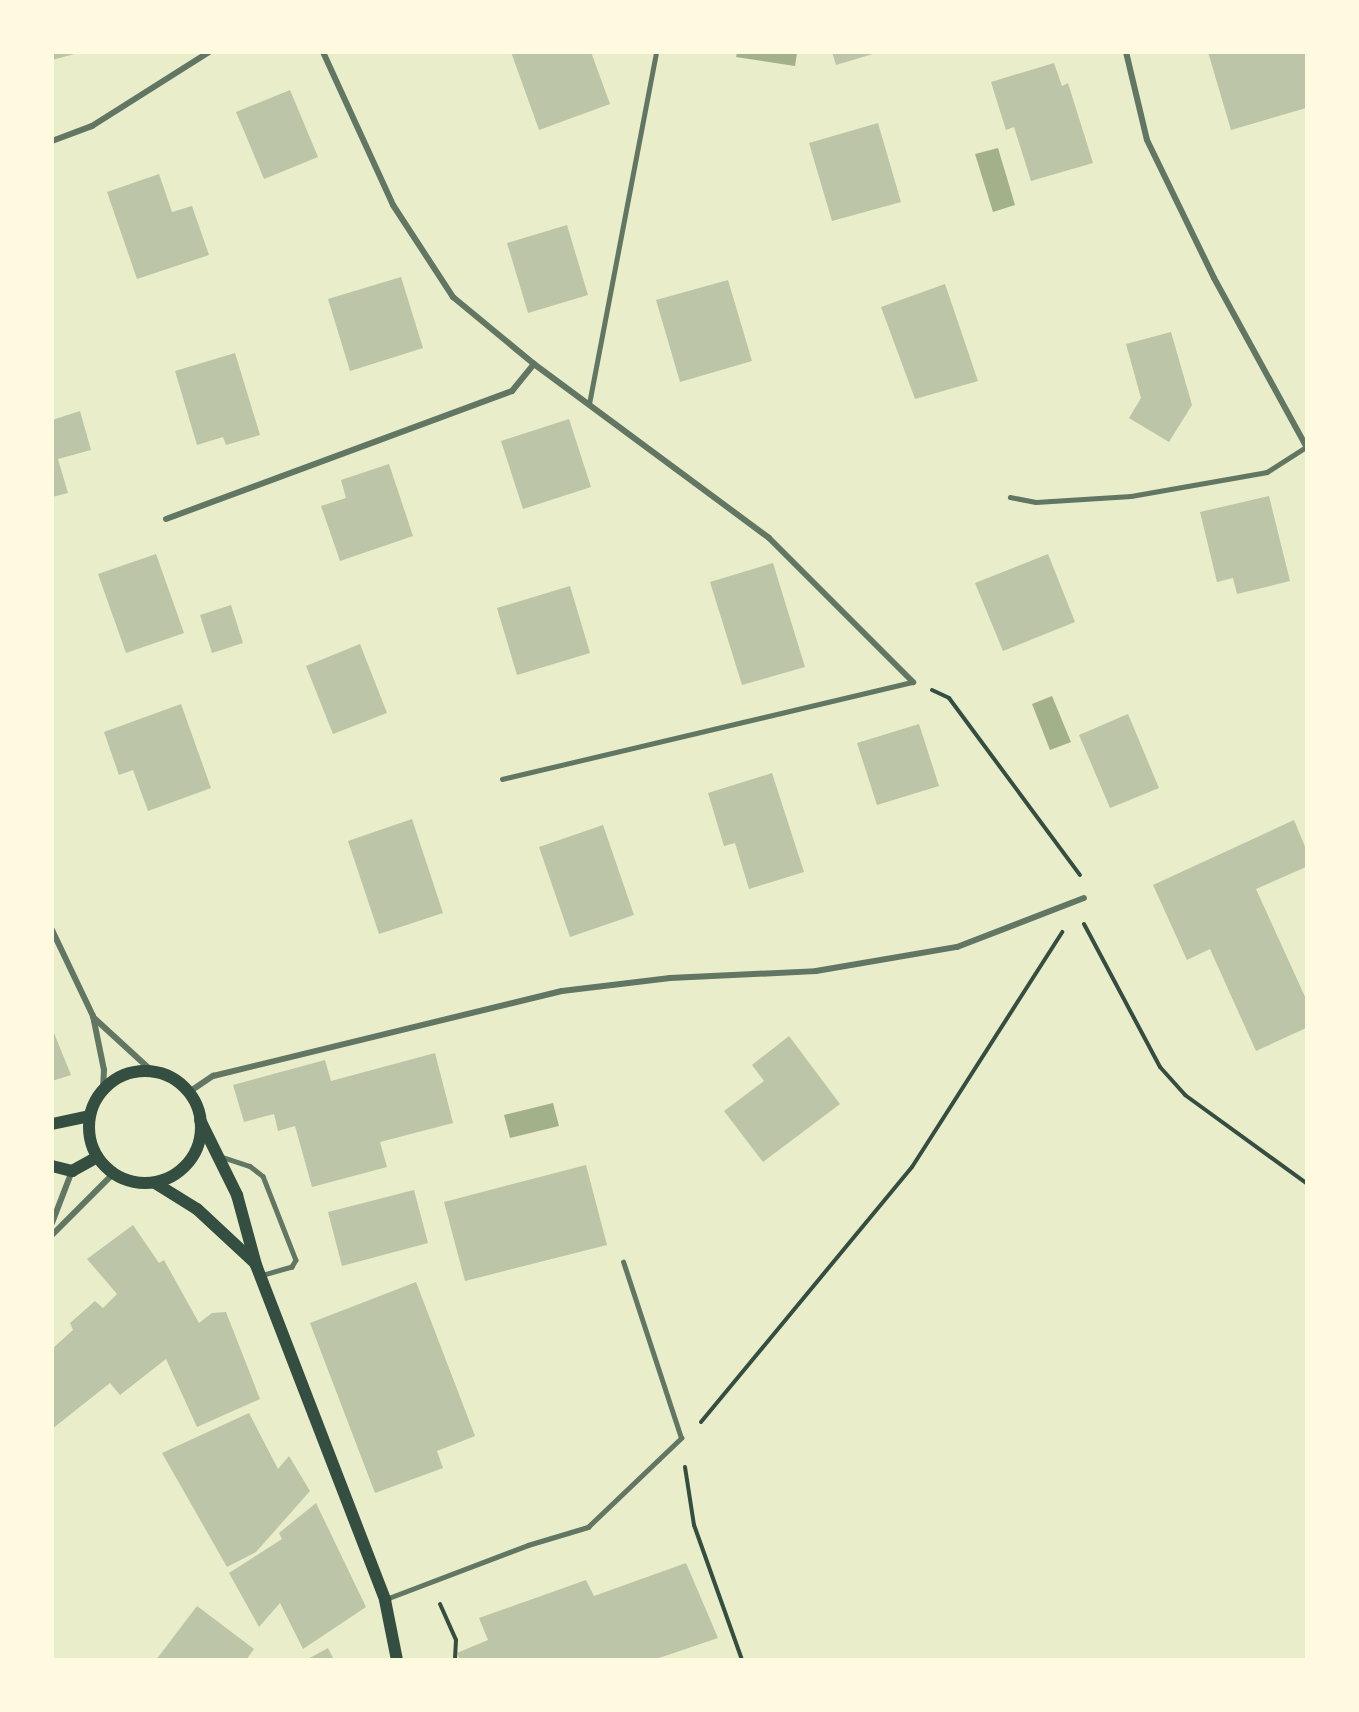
<!DOCTYPE html>
<style>
body{margin:0}
#map{position:relative;width:1359px;height:1712px;overflow:hidden;background:#e9edc9;font-family:"PT Serif",serif}
div>[style]{position:absolute}
.water>*{inset:0;background:#a3b18a}
.building>*{inset:0;background:#bcc5a7}
.path>*{height:4px;margin:-2px;padding:0 2px;transform-origin:2px;border-radius:2px;background:#344e41}
.service>*{height:4.5px;margin:-2.25px;padding:0 2.25px;transform-origin:2.25px;border-radius:2.25px;background:#617663}
.minor>*{height:6px;margin:-3px;padding:0 3px;transform-origin:3px;border-radius:3px;background:#617663}
.secondary>*{height:12px;margin:-6px;padding:0 6px;transform-origin:6px;border-radius:6px;background:#344e41}
.secondary>.ring{margin:-6px;padding:0;box-sizing:content-box;background:none;border:12px solid #344e41;border-radius:50%}
span{translate:-50% -50%;white-space:nowrap;text-align:center;line-height:1.15;-webkit-text-stroke:4.5px #fefae0;paint-order:stroke}
.frame{position:absolute;inset:0;border:54px solid #fefae0;pointer-events:none}
</style>
<div id="map">
<div class="water">
<div style="clip-path:polygon(737px 53px,737px 52px,797px 53px,795px 66px,736px 57px)"></div>
<div style="clip-path:polygon(998px 148px,1015px 205px,993px 212px,975px 154px)"></div>
<div style="clip-path:polygon(1052px 696px,1071px 742px,1050px 750px,1032px 704px)"></div>
<div style="clip-path:polygon(553px 1103px,559px 1126px,510px 1138px,504px 1115px)"></div>
</div>
<div class="building">
<div style="clip-path:polygon(52px 52px,78px 52px,78px 53px,52px 60px)"></div>
<div style="clip-path:polygon(511px 52px,591px 52px,610px 104px,539px 130px)"></div>
<div style="clip-path:polygon(832px 52px,876px 52px,876px 53px,836px 65px)"></div>
<div style="clip-path:polygon(1208px 52px,1306px 52px,1306px 108px,1231px 130px)"></div>
<div style="clip-path:polygon(1054px 63px,1062px 86px,1068px 83px,1093px 163px,1031px 181px,1014px 127px,1006px 130px,991px 82px)"></div>
<div style="clip-path:polygon(290px 90px,318px 157px,264px 179px,236px 112px)"></div>
<div style="clip-path:polygon(878px 123px,901px 202px,832px 221px,809px 143px)"></div>
<div style="clip-path:polygon(159px 174px,172px 212px,192px 206px,209px 255px,137px 279px,107px 192px)"></div>
<div style="clip-path:polygon(567px 225px,588px 295px,528px 313px,507px 243px)"></div>
<div style="clip-path:polygon(401px 277px,423px 348px,350px 371px,328px 299px)"></div>
<div style="clip-path:polygon(728px 280px,752px 361px,680px 382px,656px 300px)"></div>
<div style="clip-path:polygon(945px 284px,978px 381px,915px 399px,881px 307px)"></div>
<div style="clip-path:polygon(1171px 332px,1192px 405px,1169px 442px,1129px 418px,1141px 398px,1126px 344px)"></div>
<div style="clip-path:polygon(235px 353px,260px 435px,226px 445px,223px 437px,197px 445px,175px 371px)"></div>
<div style="clip-path:polygon(80px 411px,91px 450px,58px 459px,68px 493px,52px 497px,52px 420px)"></div>
<div style="clip-path:polygon(569px 419px,591px 487px,523px 509px,501px 441px)"></div>
<div style="clip-path:polygon(389px 464px,413px 536px,340px 561px,321px 506px,346px 498px,341px 480px)"></div>
<div style="clip-path:polygon(1269px 496px,1290px 581px,1237px 594px,1233px 578px,1217px 582px,1200px 512px)"></div>
<div style="clip-path:polygon(156px 554px,184px 633px,126px 653px,98px 574px)"></div>
<div style="clip-path:polygon(1048px 554px,1075px 622px,1003px 651px,975px 583px)"></div>
<div style="clip-path:polygon(773px 563px,805px 667px,742px 685px,710px 582px)"></div>
<div style="clip-path:polygon(570px 586px,590px 653px,517px 675px,497px 608px)"></div>
<div style="clip-path:polygon(231px 605px,243px 643px,212px 653px,200px 615px)"></div>
<div style="clip-path:polygon(360px 644px,387px 713px,333px 734px,306px 666px)"></div>
<div style="clip-path:polygon(181px 704px,211px 788px,148px 811px,133px 770px,119px 775px,104px 732px)"></div>
<div style="clip-path:polygon(1128px 714px,1159px 788px,1110px 808px,1079px 735px)"></div>
<div style="clip-path:polygon(919px 724px,939px 786px,877px 805px,857px 743px)"></div>
<div style="clip-path:polygon(772px 773px,804px 872px,749px 889px,735px 843px,724px 846px,708px 793px)"></div>
<div style="clip-path:polygon(412px 819px,443px 913px,379px 934px,348px 841px)"></div>
<div style="clip-path:polygon(1294px 820px,1306px 849px,1306px 867px,1256px 889px,1306px 999px,1306px 1028px,1256px 1051px,1210px 949px,1187px 960px,1153px 885px)"></div>
<div style="clip-path:polygon(603px 825px,634px 915px,570px 937px,539px 847px)"></div>
<div style="clip-path:polygon(52px 1028px,71px 1075px,52px 1081px)"></div>
<div style="clip-path:polygon(789px 1036px,840px 1104px,763px 1162px,724px 1111px,764px 1081px,752px 1065px)"></div>
<div style="clip-path:polygon(435px 1053px,453px 1123px,380px 1142px,387px 1167px,312px 1187px,295px 1126px,278px 1131px,274px 1114px,244px 1122px,233px 1085px,325px 1060px,331px 1081px)"></div>
<div style="clip-path:polygon(586px 1165px,607px 1245px,465px 1281px,444px 1202px)"></div>
<div style="clip-path:polygon(414px 1190px,428px 1243px,342px 1266px,328px 1212px)"></div>
<div style="clip-path:polygon(133px 1225px,159px 1263px,164px 1260px,199px 1323px,212px 1313px,226px 1312px,260px 1399px,197px 1427px,166px 1359px,120px 1395px,110px 1383px,52px 1429px,52px 1349px,73px 1330px,70px 1323px,95px 1301px,103px 1308px,117px 1294px,87px 1259px)"></div>
<div style="clip-path:polygon(416px 1282px,475px 1436px,437px 1451px,443px 1468px,375px 1493px,310px 1323px)"></div>
<div style="clip-path:polygon(249px 1413px,278px 1469px,289px 1456px,310px 1491px,256px 1552px,227px 1567px,162px 1453px)"></div>
<div style="clip-path:polygon(316px 1503px,366px 1607px,303px 1649px,280px 1603px,259px 1627px,229px 1573px,282px 1539px,279px 1533px)"></div>
<div style="clip-path:polygon(686px 1563px,718px 1638px,653px 1660px,460px 1660px,457px 1653px,488px 1640px,479px 1618px,586px 1580px,594px 1596px)"></div>
<div style="clip-path:polygon(197px 1606px,254px 1649px,246px 1660px,156px 1660px)"></div>
<div style="clip-path:polygon(328px 1648px,334px 1660px,306px 1660px)"></div>
</div>
<div class="path">
<div style="left:932px;top:690px;width:19px;rotate:25deg"></div>
<div style="left:949px;top:698px;width:220px;rotate:53.5deg"></div>
<div style="left:1084px;top:924px;width:162px;rotate:62deg"></div>
<div style="left:1160px;top:1067px;width:38px;rotate:48deg"></div>
<div style="left:1185px;top:1095px;width:150px;rotate:36deg"></div>
<div style="left:701px;top:1422px;width:331px;rotate:-50.4deg"></div>
<div style="left:912px;top:1167px;width:279px;rotate:-57.4deg"></div>
<div style="left:685px;top:1467px;width:59px;rotate:81.2deg"></div>
<div style="left:694px;top:1525px;width:143px;rotate:70.4deg"></div>
<div style="left:440px;top:1604px;width:39px;rotate:66deg"></div>
<div style="left:456px;top:1640px;width:20px;rotate:93deg"></div>
</div>
<div class="service">
<div style="left:589px;top:404px;width:358px;rotate:-79.2deg"></div>
<div style="left:1010px;top:497px;width:26px;rotate:11deg"></div>
<div style="left:1036px;top:502px;width:95px;rotate:-3.6deg"></div>
<div style="left:1131px;top:496px;width:138px;rotate:-10deg"></div>
<div style="left:1267px;top:472px;width:46px;rotate:-32.7deg"></div>
<div style="left:502px;top:779px;width:422px;rotate:-13.3deg"></div>
<div style="left:222px;top:1157px;width:29px;rotate:18deg"></div>
<div style="left:250px;top:1166px;width:16px;rotate:38deg"></div>
<div style="left:263px;top:1176px;width:90px;rotate:68.6deg"></div>
<div style="left:296px;top:1260px;width:8px;rotate:120deg"></div>
<div style="left:292px;top:1267px;width:32px;rotate:164deg"></div>
<div style="left:386px;top:1599px;width:152px;rotate:-20.8deg"></div>
<div style="left:528px;top:1545px;width:63px;rotate:-16.7deg"></div>
<div style="left:588px;top:1527px;width:129px;rotate:-43.7deg"></div>
<div style="left:681px;top:1438px;width:185px;rotate:-108.2deg"></div>
</div>
<div class="minor">
<div style="left:323px;top:52px;width:168px;rotate:65.4deg"></div>
<div style="left:393px;top:205px;width:110px;rotate:56.9deg"></div>
<div style="left:453px;top:297px;width:105px;rotate:39.6deg"></div>
<div style="left:534px;top:364px;width:292px;rotate:36.5deg"></div>
<div style="left:769px;top:538px;width:204px;rotate:45deg"></div>
<div style="left:1126px;top:52px;width:90px;rotate:76.6deg"></div>
<div style="left:1147px;top:140px;width:153px;rotate:64.1deg"></div>
<div style="left:1214px;top:278px;width:192px;rotate:61.3deg"></div>
<div style="left:52px;top:141px;width:43px;rotate:-20.6deg"></div>
<div style="left:92px;top:126px;width:138px;rotate:-32.3deg"></div>
<div style="left:166px;top:519px;width:369px;rotate:-20.3deg"></div>
<div style="left:512px;top:391px;width:35px;rotate:-51deg"></div>
<div style="left:52px;top:930px;width:95px;rotate:64.5deg"></div>
<div style="left:93px;top:1016px;width:55px;rotate:78.5deg"></div>
<div style="left:104px;top:1070px;width:19px;rotate:93deg"></div>
<div style="left:93px;top:1017px;width:81px;rotate:42.5deg"></div>
<div style="left:189px;top:1092px;width:29px;rotate:-34deg"></div>
<div style="left:213px;top:1076px;width:359px;rotate:-13.7deg"></div>
<div style="left:562px;top:991px;width:109px;rotate:-6.9deg"></div>
<div style="left:670px;top:978px;width:146px;rotate:-2.7deg"></div>
<div style="left:816px;top:971px;width:143px;rotate:-9.7deg"></div>
<div style="left:957px;top:947px;width:136px;rotate:-21.1deg"></div>
<div style="left:52px;top:1223px;width:56px;rotate:-69deg"></div>
<div style="left:52px;top:1235px;width:86px;rotate:-45deg"></div>
</div>
<div class="secondary">
<div class="ring" style="left:89px;top:1071px;width:100px;height:100px"></div>
<div style="left:200px;top:1120px;width:84px;rotate:63.7deg"></div>
<div style="left:237px;top:1195px;width:73px;rotate:74.8deg"></div>
<div style="left:256px;top:1265px;width:359px;rotate:68.9deg"></div>
<div style="left:385px;top:1600px;width:61px;rotate:78.7deg"></div>
<div style="left:52px;top:1124px;width:38px;rotate:-12deg"></div>
<div style="left:52px;top:1166px;width:21px;rotate:14deg"></div>
<div style="left:72px;top:1171px;width:29px;rotate:-29deg"></div>
<div style="left:155px;top:1183px;width:49px;rotate:31.8deg"></div>
<div style="left:197px;top:1209px;width:78px;rotate:42.9deg"></div>
</div>
<div class="frame"></div>
</div>
